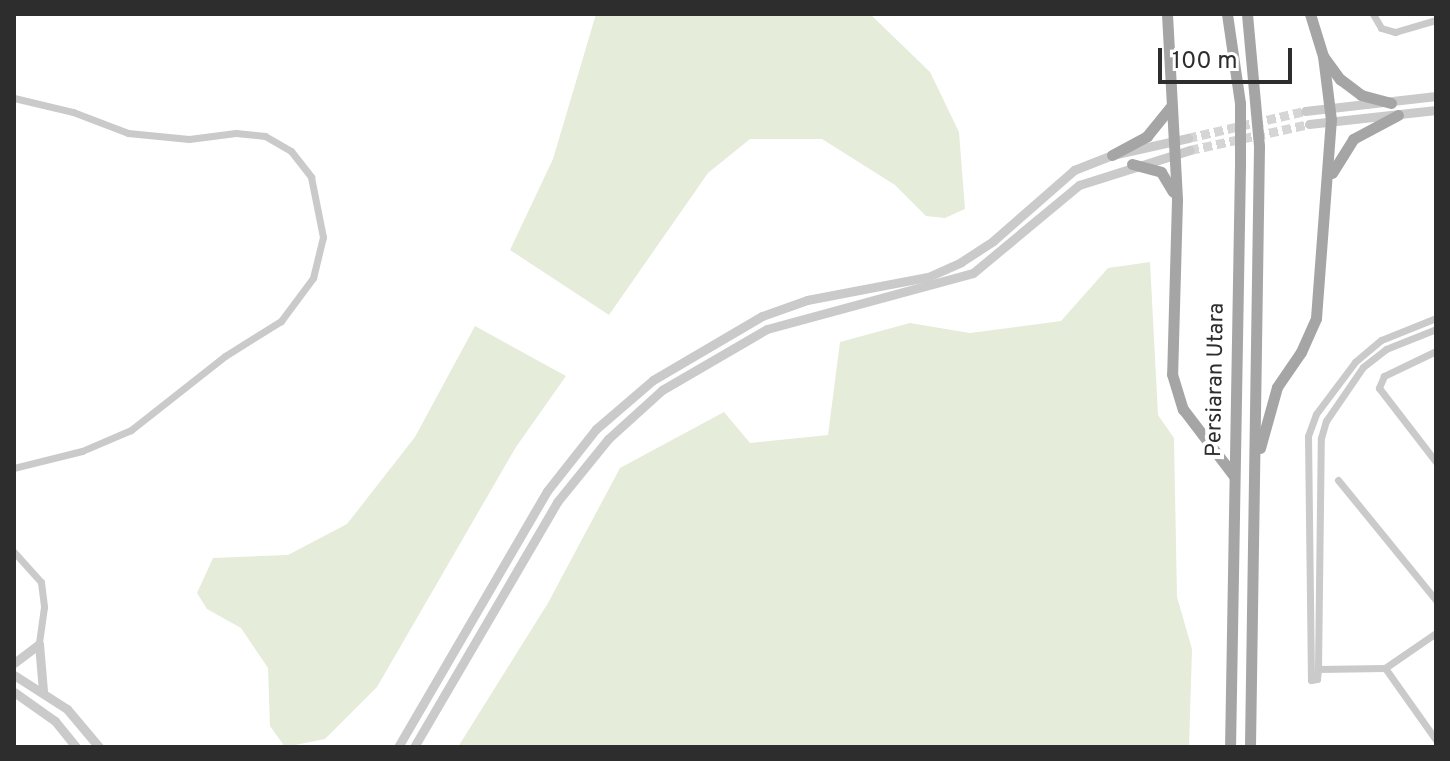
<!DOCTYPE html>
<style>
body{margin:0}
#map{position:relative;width:1450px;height:761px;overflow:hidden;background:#fff;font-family:Overpass,sans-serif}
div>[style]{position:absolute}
.green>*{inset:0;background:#e6ecda}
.tertiary-tunnel>*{height:9px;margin-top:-4.5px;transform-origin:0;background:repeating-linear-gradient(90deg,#d5d5d5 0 9px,transparent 0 13.5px)}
.minor>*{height:7px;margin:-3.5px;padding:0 3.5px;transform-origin:3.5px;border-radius:3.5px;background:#cacaca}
.tertiary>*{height:9px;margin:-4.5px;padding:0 4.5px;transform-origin:4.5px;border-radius:4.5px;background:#cacaca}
.primary>*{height:11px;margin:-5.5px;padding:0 5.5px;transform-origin:5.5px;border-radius:5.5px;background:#a5a5a5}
span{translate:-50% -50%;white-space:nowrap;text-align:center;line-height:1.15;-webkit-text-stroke:8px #fff;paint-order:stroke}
.street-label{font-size:22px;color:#2d2d2d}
.frame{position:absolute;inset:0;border:16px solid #2d2d2d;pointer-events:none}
.scale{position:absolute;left:1158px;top:48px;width:134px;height:36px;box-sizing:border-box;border:4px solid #2d2d2d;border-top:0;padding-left:10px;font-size:24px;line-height:28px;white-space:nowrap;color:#2d2d2d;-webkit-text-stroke:6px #fff;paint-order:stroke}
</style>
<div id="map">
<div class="green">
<div style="clip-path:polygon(596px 14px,870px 14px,930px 72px,959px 132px,965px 209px,945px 218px,926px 216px,895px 185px,822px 139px,750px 139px,708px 173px,609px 315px,510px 250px,553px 159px)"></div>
<div style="clip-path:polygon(1150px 262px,1158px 415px,1174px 438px,1177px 597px,1192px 649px,1189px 747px,458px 747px,548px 603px,620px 468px,724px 412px,750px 443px,828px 435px,840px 342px,910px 323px,970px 333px,1061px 321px,1108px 268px)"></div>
<div style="clip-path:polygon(475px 326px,566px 376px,516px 447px,377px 687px,325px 739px,285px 747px,270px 726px,268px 668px,241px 628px,207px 609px,197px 593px,213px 558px,288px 555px,347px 524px,415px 437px)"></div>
</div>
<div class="tertiary-tunnel">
<div style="left:1188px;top:138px;width:120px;rotate:-13deg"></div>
<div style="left:1190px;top:150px;width:122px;rotate:-12.3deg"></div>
</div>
<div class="minor">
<div style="left:1373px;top:14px;width:16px;rotate:60deg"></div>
<div style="left:1381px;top:28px;width:15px;rotate:16deg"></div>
<div style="left:1395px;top:32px;width:43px;rotate:-16.3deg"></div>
<div style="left:14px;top:98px;width:61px;rotate:13.3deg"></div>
<div style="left:73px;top:112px;width:59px;rotate:20.9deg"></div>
<div style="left:128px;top:133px;width:61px;rotate:5.6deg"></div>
<div style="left:189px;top:139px;width:47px;rotate:-7.3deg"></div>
<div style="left:236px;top:133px;width:29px;rotate:6deg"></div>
<div style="left:265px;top:136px;width:30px;rotate:30deg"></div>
<div style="left:291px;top:151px;width:33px;rotate:52deg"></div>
<div style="left:311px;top:177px;width:61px;rotate:78.7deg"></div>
<div style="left:323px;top:237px;width:42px;rotate:103.7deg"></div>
<div style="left:313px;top:278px;width:54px;rotate:126.7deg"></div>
<div style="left:281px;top:321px;width:66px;rotate:148deg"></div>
<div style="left:225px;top:356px;width:120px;rotate:141.8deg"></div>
<div style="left:131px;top:430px;width:53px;rotate:156.8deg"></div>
<div style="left:82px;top:451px;width:70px;rotate:166deg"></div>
<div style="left:1436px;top:318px;width:59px;rotate:158.2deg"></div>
<div style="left:1381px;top:340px;width:34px;rotate:140deg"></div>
<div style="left:1355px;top:362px;width:65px;rotate:126.9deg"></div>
<div style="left:1316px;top:414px;width:23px;rotate:110deg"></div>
<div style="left:1308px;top:436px;width:244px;rotate:89.3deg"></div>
<div style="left:1311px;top:680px;width:6px;rotate:-9deg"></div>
<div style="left:1317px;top:679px;width:10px;rotate:-84deg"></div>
<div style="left:1318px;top:669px;width:231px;rotate:-89.3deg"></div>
<div style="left:1321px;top:438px;width:18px;rotate:-74deg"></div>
<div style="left:1326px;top:421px;width:65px;rotate:-55.6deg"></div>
<div style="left:1363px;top:367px;width:29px;rotate:-38deg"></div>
<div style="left:1386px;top:349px;width:54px;rotate:-21.8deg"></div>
<div style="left:1436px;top:351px;width:58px;rotate:154.3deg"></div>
<div style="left:1384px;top:376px;width:13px;rotate:113deg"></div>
<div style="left:1379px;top:388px;width:93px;rotate:52.4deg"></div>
<div style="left:1338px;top:480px;width:155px;rotate:50.8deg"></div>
<div style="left:14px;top:552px;width:40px;rotate:48deg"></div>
<div style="left:41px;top:582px;width:25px;rotate:83deg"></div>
<div style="left:44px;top:607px;width:37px;rotate:98deg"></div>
<div style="left:1385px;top:668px;width:88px;rotate:54.7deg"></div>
<div style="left:1318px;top:669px;width:67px;rotate:-0.9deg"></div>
<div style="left:1385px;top:668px;width:62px;rotate:-34.5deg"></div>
</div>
<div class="tertiary">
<div style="left:1305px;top:111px;width:132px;rotate:-6.5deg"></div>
<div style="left:1309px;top:124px;width:128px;rotate:-6.3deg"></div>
<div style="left:39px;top:644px;width:47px;rotate:85.1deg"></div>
<div style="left:14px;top:663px;width:31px;rotate:-37deg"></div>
<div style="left:14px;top:675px;width:63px;rotate:32.7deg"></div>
<div style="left:67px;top:709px;width:50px;rotate:49.9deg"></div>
<div style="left:14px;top:692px;width:50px;rotate:35.3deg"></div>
<div style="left:55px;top:721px;width:33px;rotate:51deg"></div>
<div style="left:398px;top:747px;width:296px;rotate:-59.8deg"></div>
<div style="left:547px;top:491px;width:79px;rotate:-51.7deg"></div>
<div style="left:596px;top:429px;width:75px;rotate:-40.7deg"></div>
<div style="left:653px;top:380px;width:126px;rotate:-30.4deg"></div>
<div style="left:762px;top:316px;width:48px;rotate:-19.6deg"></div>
<div style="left:807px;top:300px;width:123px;rotate:-10.8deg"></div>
<div style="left:928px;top:277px;width:36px;rotate:-24deg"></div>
<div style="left:961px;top:262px;width:38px;rotate:-33deg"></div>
<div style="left:993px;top:241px;width:108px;rotate:-41.2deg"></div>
<div style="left:1074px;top:170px;width:41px;rotate:-21.5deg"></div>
<div style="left:1112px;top:155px;width:78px;rotate:-12.6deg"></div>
<div style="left:414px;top:747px;width:284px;rotate:-59.7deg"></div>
<div style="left:557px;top:502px;width:81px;rotate:-51deg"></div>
<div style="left:608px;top:439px;width:73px;rotate:-42.2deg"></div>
<div style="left:662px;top:390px;width:121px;rotate:-30.2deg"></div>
<div style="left:767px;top:329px;width:213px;rotate:-15.2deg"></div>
<div style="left:973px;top:273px;width:138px;rotate:-39.7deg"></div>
<div style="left:1079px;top:185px;width:116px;rotate:-17.5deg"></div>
</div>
<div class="primary">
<div style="left:1167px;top:14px;width:186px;rotate:86.9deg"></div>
<div style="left:1177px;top:200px;width:174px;rotate:91.6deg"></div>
<div style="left:1172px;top:374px;width:37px;rotate:73deg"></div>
<div style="left:1183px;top:409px;width:84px;rotate:52.7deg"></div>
<div style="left:1227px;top:14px;width:90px;rotate:81.7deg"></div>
<div style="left:1240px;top:103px;width:62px;rotate:90deg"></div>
<div style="left:1240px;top:165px;width:582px;rotate:90.98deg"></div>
<div style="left:1247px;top:14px;width:133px;rotate:84.8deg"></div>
<div style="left:1259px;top:146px;width:601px;rotate:90.86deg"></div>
<div style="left:1323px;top:56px;width:29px;rotate:54deg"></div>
<div style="left:1340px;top:79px;width:26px;rotate:37deg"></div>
<div style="left:1361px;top:95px;width:31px;rotate:15deg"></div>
<div style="left:1112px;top:155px;width:40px;rotate:-28deg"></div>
<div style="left:1147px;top:136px;width:38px;rotate:-51deg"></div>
<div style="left:1132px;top:164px;width:30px;rotate:15deg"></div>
<div style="left:1161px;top:172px;width:23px;rotate:59deg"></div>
<div style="left:1332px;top:173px;width:40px;rotate:-58deg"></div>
<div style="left:1353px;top:139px;width:51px;rotate:-28.1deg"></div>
<div style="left:1260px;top:448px;width:63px;rotate:-74.4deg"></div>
<div style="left:1277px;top:387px;width:42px;rotate:-55.6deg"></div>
<div style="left:1301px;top:352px;width:37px;rotate:-66deg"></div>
<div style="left:1316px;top:318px;width:199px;rotate:-85.7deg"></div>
<div style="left:1331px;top:120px;width:64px;rotate:-97.1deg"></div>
<div style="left:1323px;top:56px;width:44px;rotate:-107.2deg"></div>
</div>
<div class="street-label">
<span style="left:1216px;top:380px;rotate:-89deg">Persiaran Utara</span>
</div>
<div class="frame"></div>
<div class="scale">100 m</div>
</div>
